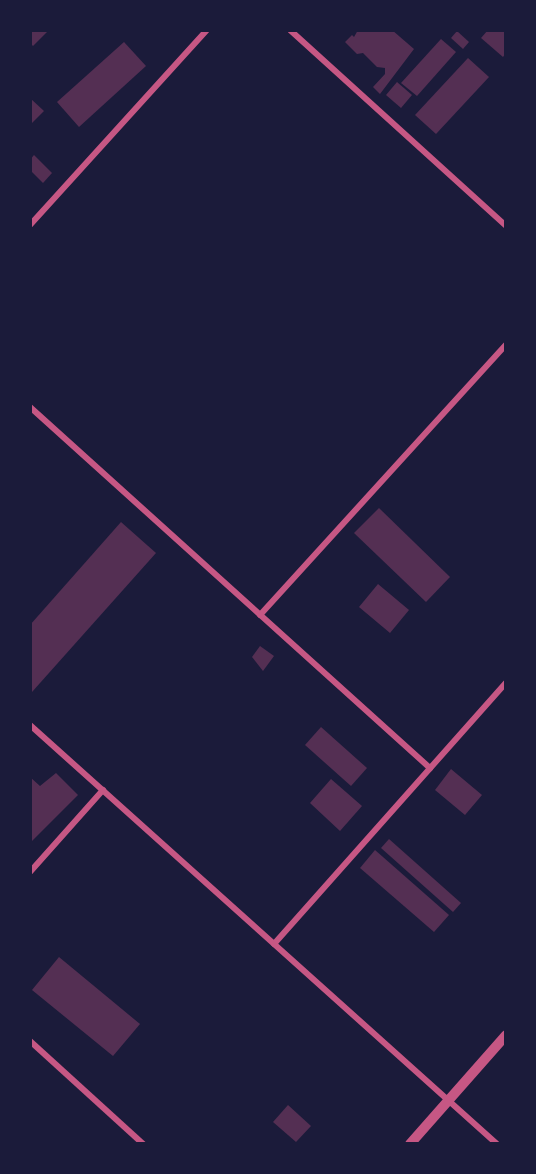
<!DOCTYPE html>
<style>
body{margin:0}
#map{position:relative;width:536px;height:1174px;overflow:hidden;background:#1b1b3a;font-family:Mulish,sans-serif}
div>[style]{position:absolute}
.building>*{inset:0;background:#542f53}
.minor>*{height:6px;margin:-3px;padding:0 3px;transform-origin:3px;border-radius:3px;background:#c65784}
.tertiary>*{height:10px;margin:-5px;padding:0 5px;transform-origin:5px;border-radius:5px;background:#c65784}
span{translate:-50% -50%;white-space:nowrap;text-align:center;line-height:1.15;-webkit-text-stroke:4.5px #1b1b3a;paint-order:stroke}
.frame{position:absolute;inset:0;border:32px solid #1b1b3a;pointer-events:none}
</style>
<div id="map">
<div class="building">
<div style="clip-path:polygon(30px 30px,49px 30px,33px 46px,30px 43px)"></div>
<div style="clip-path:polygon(358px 30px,392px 30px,414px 49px,380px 94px,373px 87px,385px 74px,385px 68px,377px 67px,363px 53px,357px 54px,345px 42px,352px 35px,354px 37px)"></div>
<div style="clip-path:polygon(488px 30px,506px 30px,506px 53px,503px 57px,481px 38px)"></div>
<div style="clip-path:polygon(457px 31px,469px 42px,463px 49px,451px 38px)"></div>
<div style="clip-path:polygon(441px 39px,456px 52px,417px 96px,401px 83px)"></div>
<div style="clip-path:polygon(124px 42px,146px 66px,79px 127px,57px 102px)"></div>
<div style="clip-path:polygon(468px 58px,489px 77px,436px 134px,415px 115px)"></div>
<div style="clip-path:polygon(397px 82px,412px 95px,401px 108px,386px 95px)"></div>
<div style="clip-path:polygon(30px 98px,44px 111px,30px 125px)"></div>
<div style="clip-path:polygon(34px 155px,52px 173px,43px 183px,30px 170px,30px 160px)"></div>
<div style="clip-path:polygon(379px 508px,450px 577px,426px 602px,354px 533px)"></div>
<div style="clip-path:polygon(121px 522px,156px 553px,32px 692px,30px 625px)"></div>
<div style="clip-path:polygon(378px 584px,409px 610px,390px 633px,359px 607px)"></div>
<div style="clip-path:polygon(260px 646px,274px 656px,263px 671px,252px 657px)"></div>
<div style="clip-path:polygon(321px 727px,367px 768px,351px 786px,305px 745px)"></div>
<div style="clip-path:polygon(451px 769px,482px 795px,465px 815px,435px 790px)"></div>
<div style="clip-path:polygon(56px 773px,78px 795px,30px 843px,30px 777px,40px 786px)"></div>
<div style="clip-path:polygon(331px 779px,362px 806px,340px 831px,310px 803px)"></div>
<div style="clip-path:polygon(389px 839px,461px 903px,453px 912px,381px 848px)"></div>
<div style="clip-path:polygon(375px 850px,449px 915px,434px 932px,360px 868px)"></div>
<div style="clip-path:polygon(59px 957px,140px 1024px,113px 1056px,32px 990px)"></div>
<div style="clip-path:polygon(288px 1105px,311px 1126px,296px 1142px,273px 1122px)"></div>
</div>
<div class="minor">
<div style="left:290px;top:30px;width:292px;rotate:42.2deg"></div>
<div style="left:30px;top:225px;width:263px;rotate:-47.8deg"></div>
<div style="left:30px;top:407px;width:539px;rotate:42.07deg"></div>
<div style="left:260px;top:615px;width:365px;rotate:-47.7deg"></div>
<div style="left:30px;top:725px;width:627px;rotate:41.9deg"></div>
<div style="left:30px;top:872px;width:110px;rotate:-48.3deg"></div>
<div style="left:274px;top:944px;width:349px;rotate:-48.4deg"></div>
<div style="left:30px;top:1041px;width:153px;rotate:42.3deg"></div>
</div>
<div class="tertiary">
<div style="left:410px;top:1144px;width:145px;rotate:-48.6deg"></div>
</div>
<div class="frame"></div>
</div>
